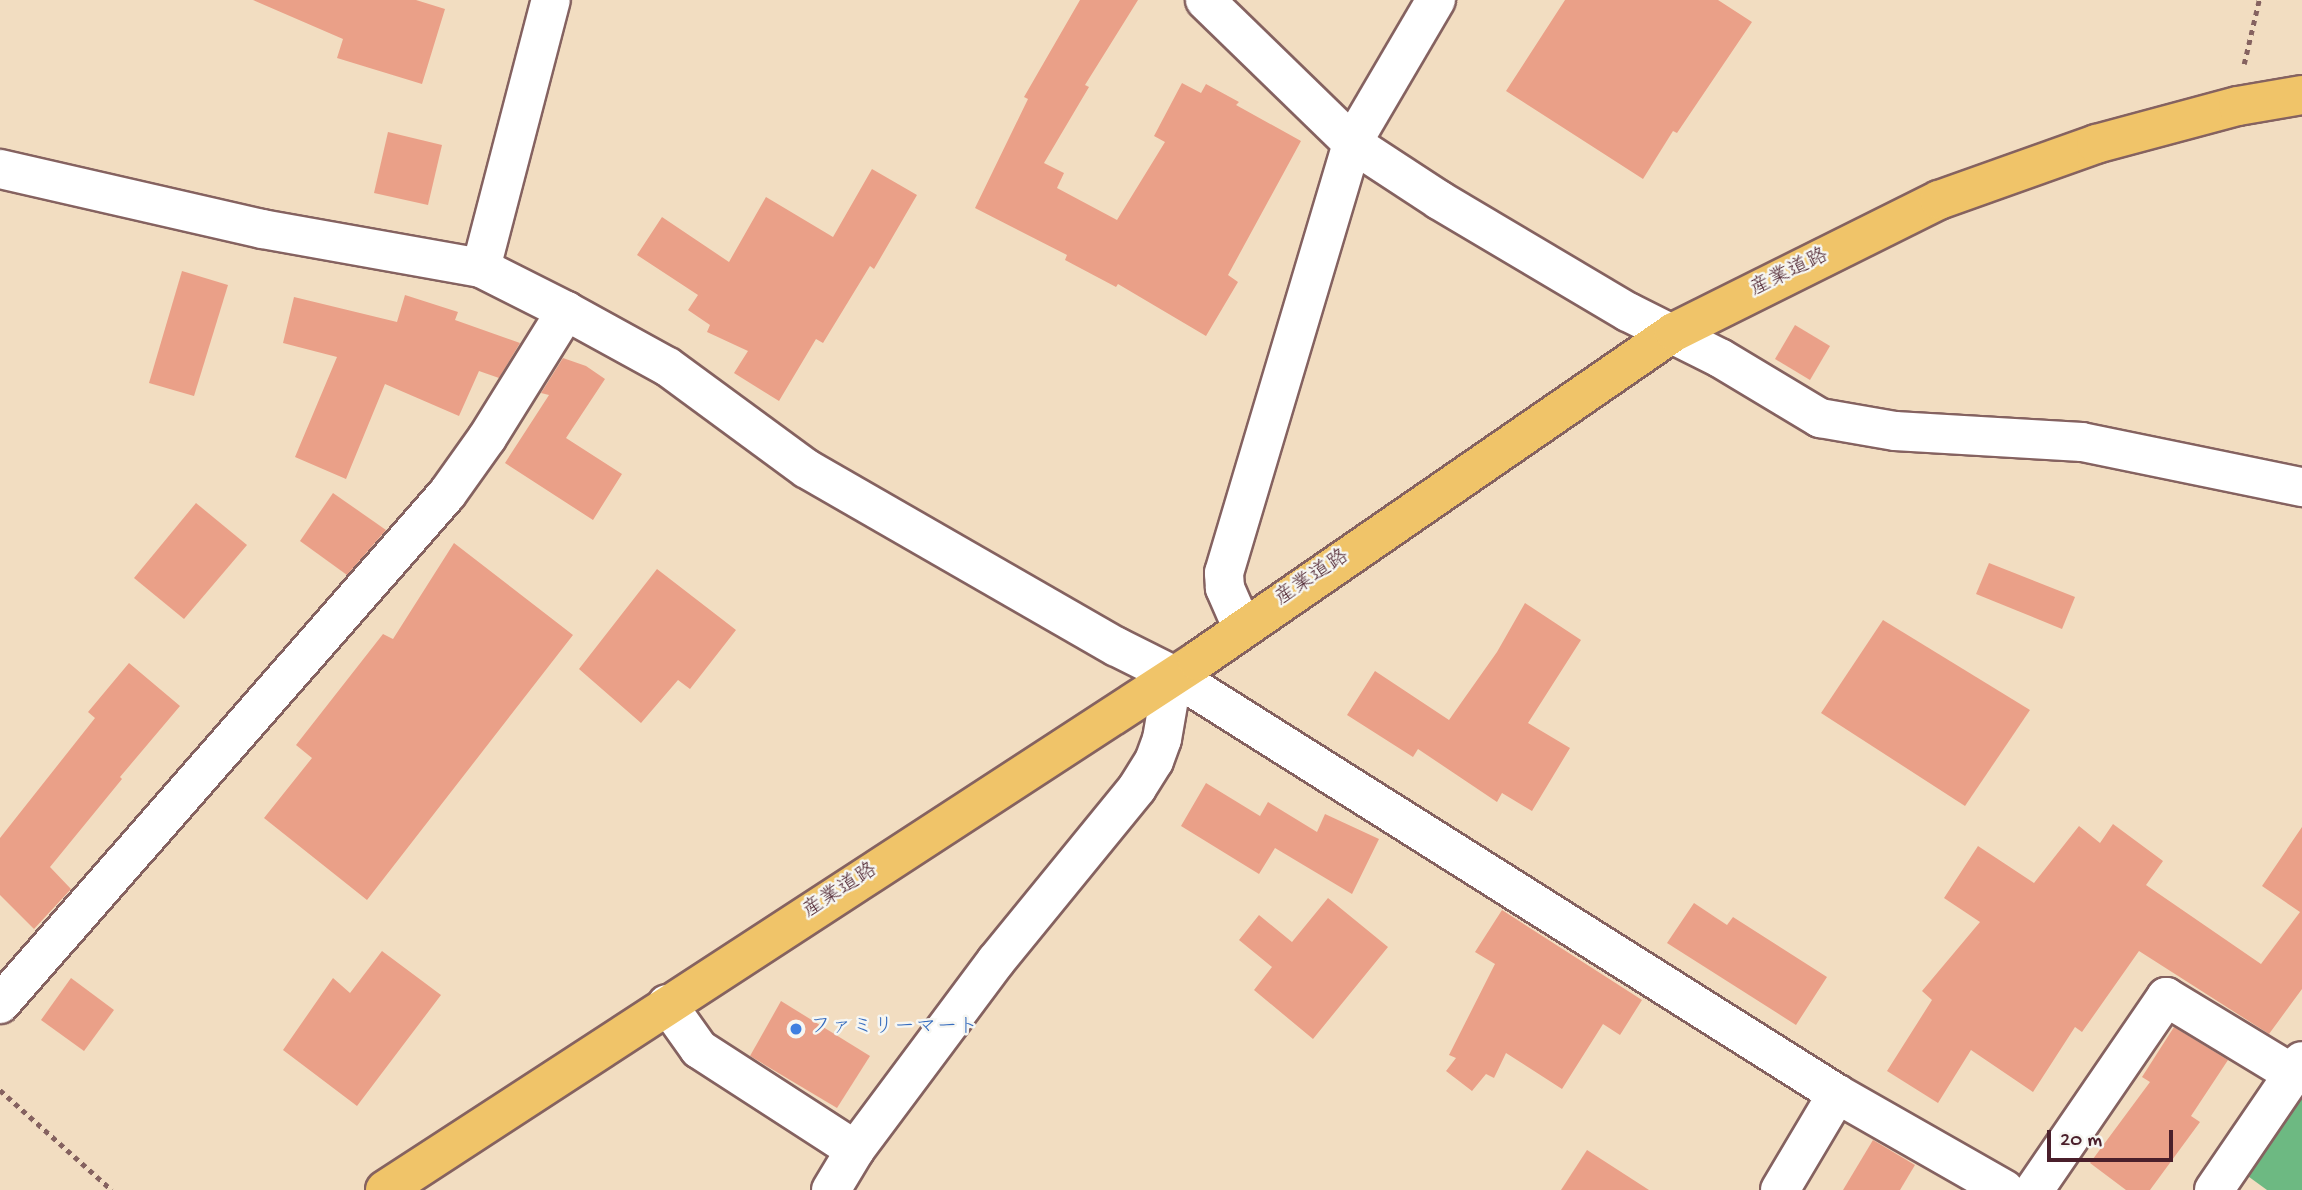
<!DOCTYPE html>
<meta charset="utf-8">
<style>
body{margin:0}
#map{position:relative;width:2302px;height:1190px;overflow:hidden;background:#f2ddc1;font-family:"Gochi Hand","Klee One",sans-serif}
div>[style]{position:absolute}
.forest>*{inset:0;background:#6db982}
.building>*{inset:0;background:#eaa088}
.path>*{height:4.5px;margin-top:-2.25px;transform-origin:0;background:repeating-linear-gradient(90deg,#856260 0 5px,transparent 0 10px)}
.roads{filter:drop-shadow(2px 0 #856260) drop-shadow(-2px 0 #856260) drop-shadow(0 2px #856260) drop-shadow(0 -2px #856260)}
.minor>*{height:38px;margin:-19px;padding:0 19px;transform-origin:19px;border-radius:19px;background:#fff}
.major>*{height:38px;margin:-19px;padding:0 19px;transform-origin:19px;border-radius:19px;background:#f0c469}
.dots>*{width:19px;height:19px;translate:-50% -50%;box-sizing:border-box;border:4px solid #f6f6f2;border-radius:50%}
span{translate:-50% -50%;white-space:nowrap;text-align:center;line-height:1.15;-webkit-text-stroke:5px #f6f6f2;paint-order:stroke}
.street-label{font-size:21px;color:#4a1f2b}
.shop-label{font-size:21px;color:#366cbe}
.left{translate:0 -50%;text-align:left}
.scale{position:absolute;left:2047px;top:1130px;width:126px;height:32px;box-sizing:border-box;border:4px solid #4a1f2b;border-top:0;padding-left:9px;font-size:21px;line-height:24px;white-space:nowrap;color:#4a1f2b;-webkit-text-stroke:5px #f6f6f2;paint-order:stroke}
</style>
<div id="map">
<div class="forest">
<div style="clip-path:polygon(2302px 1093px,2302px 1190px,2267px 1190px,2245px 1174px)"></div>
</div>
<div class="building">
<div style="clip-path:polygon(253px 0,416px 0,445px 9px,422px 84px,337px 58px,343px 39px)"></div>
<div style="clip-path:polygon(1080px 0,1138px 0,1085px 85px,1089px 87px,1044px 163px,1064px 173px,1057px 188px,1117px 220px,1165px 142px,1154px 136px,1182px 83px,1201px 93px,1206px 84px,1239px 102px,1236px 105px,1301px 141px,1228px 275px,1238px 282px,1206px 336px,1118px 284px,1116px 287px,1065px 260px,1067px 255px,975px 208px,1028px 99px,1024px 97px)"></div>
<div style="clip-path:polygon(1565px 0,1718px 0,1752px 22px,1677px 133px,1673px 131px,1643px 179px,1506px 91px)"></div>
<div style="clip-path:polygon(388px 132px,442px 145px,428px 205px,374px 193px)"></div>
<div style="clip-path:polygon(872px 169px,917px 195px,874px 269px,870px 266px,823px 343px,816px 339px,779px 401px,734px 373px,748px 351px,707px 332px,710px 325px,688px 310px,698px 295px,637px 255px,662px 217px,729px 262px,766px 197px,833px 237px)"></div>
<div style="clip-path:polygon(182px 271px,228px 285px,194px 396px,149px 383px)"></div>
<div style="clip-path:polygon(405px 295px,458px 312px,455px 320px,520px 343px,499px 378px,479px 371px,459px 416px,385px 384px,346px 479px,295px 457px,337px 357px,283px 343px,294px 297px,397px 322px)"></div>
<div style="clip-path:polygon(1795px 325px,1830px 346px,1810px 380px,1775px 359px)"></div>
<div style="clip-path:polygon(563px 358px,586px 366px,605px 379px,566px 438px,622px 474px,593px 520px,505px 463px,549px 395px,541px 393px)"></div>
<div style="clip-path:polygon(333px 493px,386px 530px,347px 575px,300px 541px)"></div>
<div style="clip-path:polygon(196px 503px,247px 545px,184px 619px,134px 578px)"></div>
<div style="clip-path:polygon(454px 543px,573px 635px,367px 900px,264px 818px,312px 758px,296px 745px,383px 634px,393px 639px)"></div>
<div style="clip-path:polygon(1989px 563px,2075px 597px,2062px 629px,1976px 594px)"></div>
<div style="clip-path:polygon(657px 569px,736px 630px,690px 689px,678px 680px,641px 723px,579px 669px)"></div>
<div style="clip-path:polygon(1525px 603px,1581px 640px,1528px 723px,1570px 748px,1532px 811px,1502px 793px,1497px 802px,1418px 749px,1413px 757px,1347px 715px,1375px 671px,1449px 720px,1497px 652px)"></div>
<div style="clip-path:polygon(1883px 620px,2030px 710px,1965px 806px,1821px 713px)"></div>
<div style="clip-path:polygon(129px 663px,180px 706px,120px 777px,122px 779px,50px 867px,71px 889px,34px 929px,0 895px,0 838px,95px 718px,88px 712px)"></div>
<div style="clip-path:polygon(1206px 783px,1260px 816px,1268px 802px,1317px 832px,1325px 814px,1379px 839px,1352px 894px,1275px 848px,1259px 874px,1181px 826px)"></div>
<div style="clip-path:polygon(2113px 824px,2163px 861px,2146px 885px,2261px 964px,2300px 912px,2262px 886px,2302px 827px,2302px 989px,2269px 1034px,2139px 951px,2082px 1032px,2075px 1027px,2033px 1092px,1971px 1050px,1938px 1103px,1887px 1071px,1932px 1000px,1922px 991px,1980px 922px,1944px 898px,1978px 846px,2034px 883px,2079px 826px,2100px 843px)"></div>
<div style="clip-path:polygon(1328px 898px,1388px 947px,1313px 1039px,1254px 990px,1272px 967px,1239px 940px,1259px 915px,1292px 942px)"></div>
<div style="clip-path:polygon(1694px 903px,1727px 925px,1733px 917px,1827px 977px,1796px 1025px,1667px 943px)"></div>
<div style="clip-path:polygon(1502px 910px,1642px 1000px,1620px 1035px,1603px 1024px,1562px 1089px,1506px 1053px,1494px 1078px,1486px 1074px,1472px 1091px,1446px 1071px,1456px 1058px,1449px 1055px,1495px 964px,1475px 952px)"></div>
<div style="clip-path:polygon(382px 951px,441px 995px,357px 1106px,283px 1050px,333px 978px,350px 993px)"></div>
<div style="clip-path:polygon(71px 978px,114px 1010px,84px 1051px,41px 1020px)"></div>
<div style="clip-path:polygon(781px 1001px,870px 1056px,837px 1108px,750px 1056px)"></div>
<div style="clip-path:polygon(2174px 1027px,2228px 1060px,2191px 1116px,2200px 1122px,2150px 1190px,2126px 1190px,2090px 1163px,2150px 1082px,2142px 1077px)"></div>
<div style="clip-path:polygon(1873px 1140px,1915px 1165px,1900px 1190px,1843px 1190px)"></div>
<div style="clip-path:polygon(1587px 1150px,1649px 1190px,1561px 1190px)"></div>
</div>
<div class="path">
<div style="left:2244px;top:64px;width:66px;rotate:-76.8deg"></div>
<div style="left:0;top:1090px;width:150px;rotate:41.8deg"></div>
</div>
<div class="roads">
<div class="minor">
<div style="left:1205px;top:0;width:205px;rotate:44.2deg"></div>
<div style="left:1352px;top:143px;width:104px;rotate:33.2deg"></div>
<div style="left:1439px;top:200px;width:220px;rotate:30.7deg"></div>
<div style="left:1628px;top:312px;width:103px;rotate:26.6deg"></div>
<div style="left:1720px;top:358px;width:117px;rotate:31deg"></div>
<div style="left:1820px;top:418px;width:76px;rotate:9.8deg"></div>
<div style="left:1895px;top:431px;width:187px;rotate:3.4deg"></div>
<div style="left:2082px;top:442px;width:225px;rotate:11.6deg"></div>
<div style="left:0;top:169px;width:269px;rotate:12.9deg"></div>
<div style="left:262px;top:229px;width:222px;rotate:10.1deg"></div>
<div style="left:481px;top:268px;width:95px;rotate:26.8deg"></div>
<div style="left:566px;top:311px;width:116px;rotate:28.8deg"></div>
<div style="left:668px;top:367px;width:172px;rotate:36.3deg"></div>
<div style="left:807px;top:469px;width:357px;rotate:29.9deg"></div>
<div style="left:1117px;top:647px;width:63px;rotate:26.6deg"></div>
<div style="left:1173px;top:675px;width:785px;rotate:32.25deg"></div>
<div style="left:1837px;top:1094px;width:193px;rotate:29.7deg"></div>
<div style="left:481px;top:268px;width:277px;rotate:-75.4deg"></div>
<div style="left:1242px;top:627px;width:43px;rotate:-113.6deg"></div>
<div style="left:1225px;top:588px;width:15px;rotate:-94deg"></div>
<div style="left:1224px;top:573px;width:449px;rotate:-73.4deg"></div>
<div style="left:1352px;top:143px;width:166px;rotate:-59.6deg"></div>
<div style="left:0;top:1004px;width:678px;rotate:-48.77deg"></div>
<div style="left:447px;top:494px;width:69px;rotate:-54.5deg"></div>
<div style="left:487px;top:438px;width:150px;rotate:-58.1deg"></div>
<div style="left:667px;top:1004px;width:55px;rotate:54.6deg"></div>
<div style="left:699px;top:1049px;width:186px;rotate:32.9deg"></div>
<div style="left:831px;top:1190px;width:47px;rotate:-59deg"></div>
<div style="left:855px;top:1150px;width:236px;rotate:-53.3deg"></div>
<div style="left:996px;top:961px;width:223px;rotate:-50.8deg"></div>
<div style="left:1137px;top:788px;width:32px;rotate:-58deg"></div>
<div style="left:1154px;top:761px;width:23px;rotate:-70deg"></div>
<div style="left:1162px;top:739px;width:65px;rotate:-80.2deg"></div>
<div style="left:1780px;top:1190px;width:112px;rotate:-59.3deg"></div>
<div style="left:2034px;top:1190px;width:234px;rotate:-55.6deg"></div>
<div style="left:2166px;top:997px;width:149px;rotate:31.2deg"></div>
<div style="left:2214px;top:1190px;width:156px;rotate:-55.7deg"></div>
</div>
<div class="major">
<div style="left:385px;top:1190px;width:969px;rotate:-33.08deg"></div>
<div style="left:1197px;top:661px;width:579px;rotate:-34.6deg"></div>
<div style="left:1674px;top:332px;width:296px;rotate:-26.5deg"></div>
<div style="left:1939px;top:200px;width:167px;rotate:-19.6deg"></div>
<div style="left:2096px;top:144px;width:147px;rotate:-15deg"></div>
<div style="left:2238px;top:106px;width:65px;rotate:-9.8deg"></div>
</div>
</div>
<div class="dots">
<div style="left:796px;top:1029px;background:#3f7fe0"></div>
</div>
<div class="street-label">
<span style="left:1790px;top:274px;rotate:-26deg">産業道路</span>
<span style="left:1313px;top:579px;rotate:-34deg">産業道路</span>
<span style="left:841px;top:892px;rotate:-33deg">産業道路</span>
</div>
<div class="shop-label">
<span class="left" style="left:810px;top:1029px">ファミリーマート</span>
</div>
<div class="scale">20 m</div>
</div>
